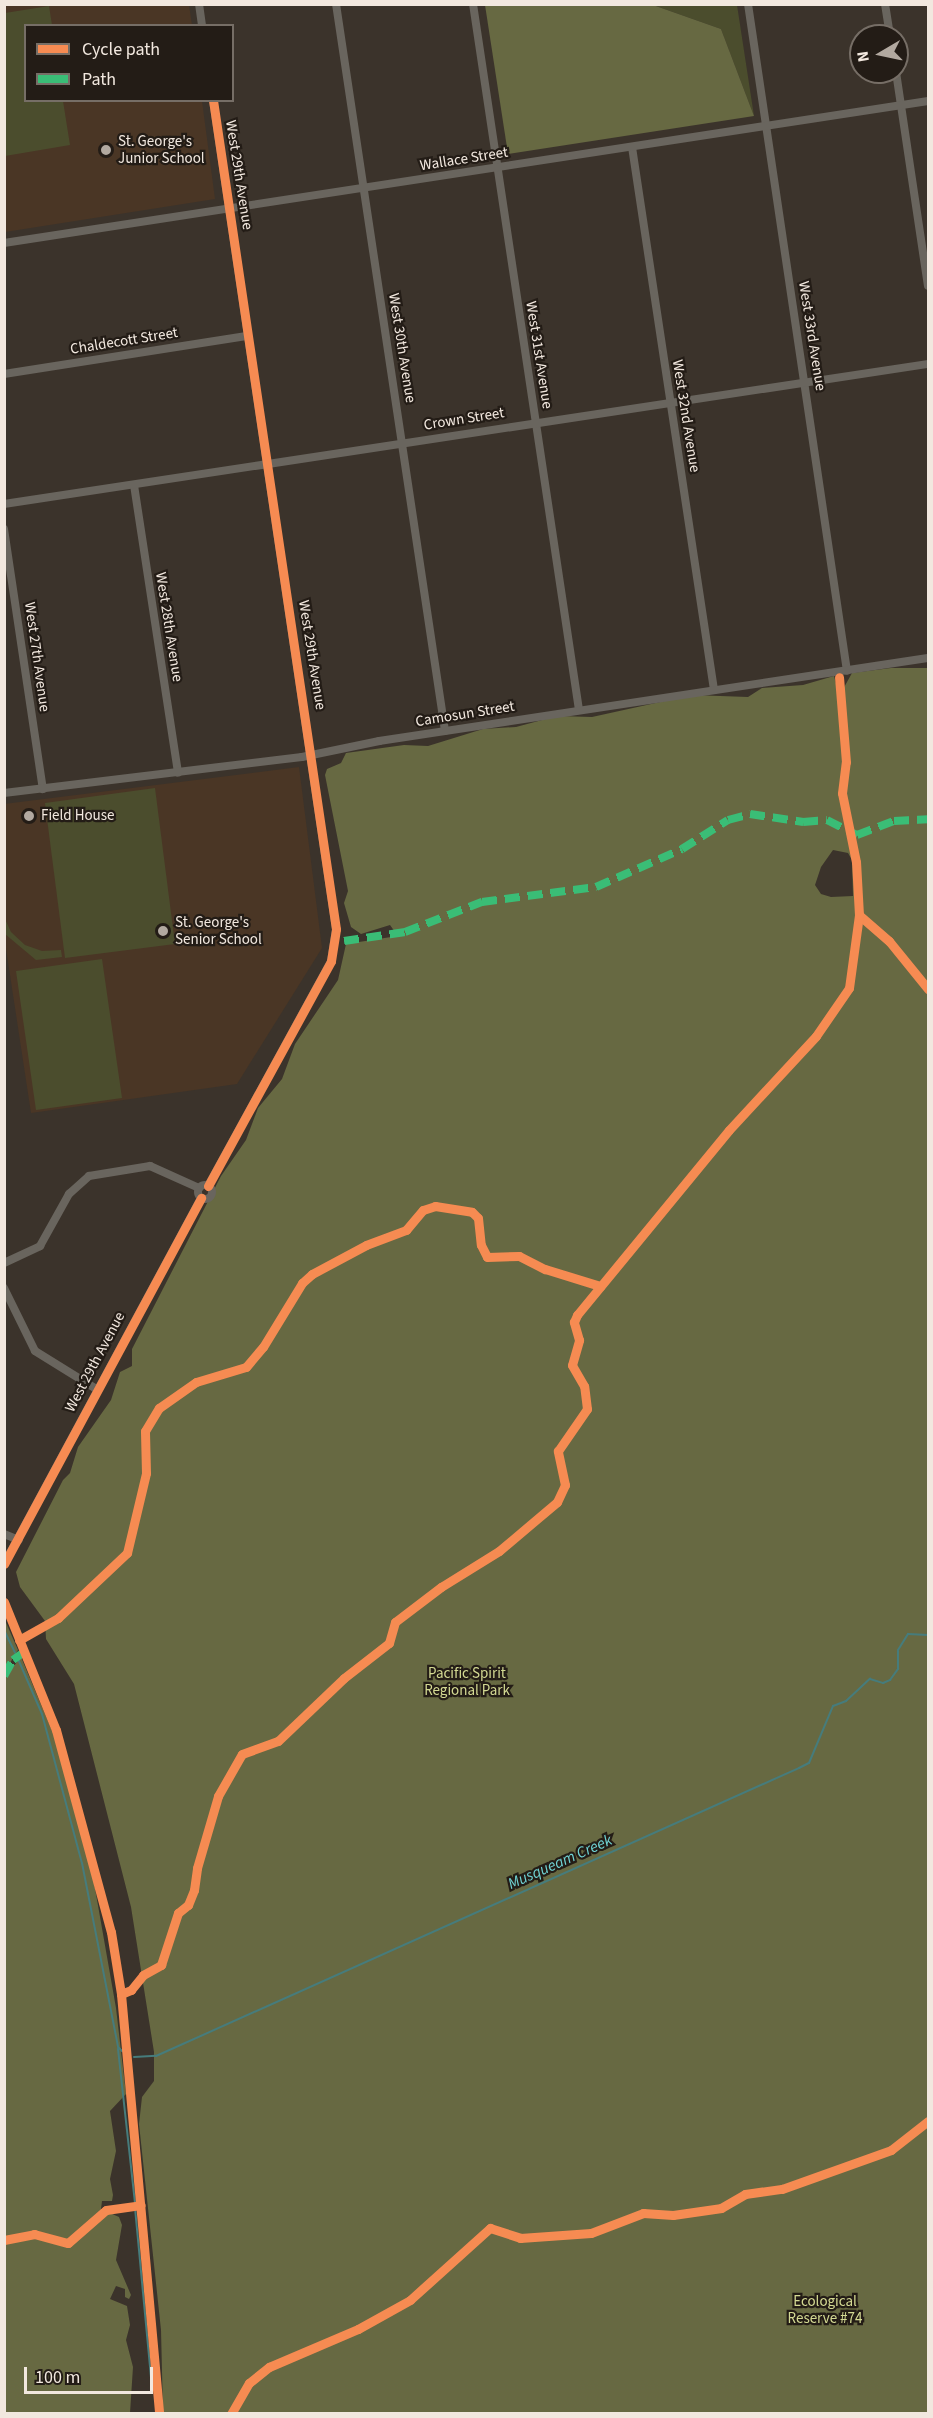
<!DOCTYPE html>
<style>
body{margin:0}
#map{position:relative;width:933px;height:2418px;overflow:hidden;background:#3b332b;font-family:"Source Sans 3",sans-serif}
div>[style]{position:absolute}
.built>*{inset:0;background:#4a3625}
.green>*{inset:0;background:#4b4d2d}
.forest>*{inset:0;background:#676942}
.stream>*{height:2px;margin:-1px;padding:0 1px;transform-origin:1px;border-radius:1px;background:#467c7c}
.street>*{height:8px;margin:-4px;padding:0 4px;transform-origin:4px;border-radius:4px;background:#69655e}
.street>.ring{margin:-4px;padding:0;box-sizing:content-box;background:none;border:8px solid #69655e;border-radius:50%}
.quiet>*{height:8px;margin-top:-4px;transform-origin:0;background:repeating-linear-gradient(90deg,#3abd76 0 15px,transparent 0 23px)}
.cycleway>*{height:9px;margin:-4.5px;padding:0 4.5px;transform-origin:4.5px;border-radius:4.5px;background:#f68b52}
.dots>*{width:16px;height:16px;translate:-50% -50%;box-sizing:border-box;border:3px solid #231c16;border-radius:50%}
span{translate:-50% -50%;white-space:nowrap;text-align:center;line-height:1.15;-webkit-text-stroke:4.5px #231c16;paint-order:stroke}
.poi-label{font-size:15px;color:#f2e8df}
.left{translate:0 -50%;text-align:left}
.street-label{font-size:15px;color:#f2e8df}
.park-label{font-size:15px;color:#d4da93}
.water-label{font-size:16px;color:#70d3d4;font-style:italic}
.frame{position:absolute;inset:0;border:6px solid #f2e8df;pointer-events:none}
.legend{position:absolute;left:24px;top:24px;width:210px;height:78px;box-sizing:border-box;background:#231c16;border:2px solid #766e66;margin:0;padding:8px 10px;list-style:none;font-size:18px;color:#f2e8df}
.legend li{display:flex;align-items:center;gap:12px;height:30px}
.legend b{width:30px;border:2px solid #766e66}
.north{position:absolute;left:849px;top:24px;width:60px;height:60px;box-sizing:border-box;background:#231c16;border:2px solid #766e66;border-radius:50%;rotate:261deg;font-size:16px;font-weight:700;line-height:24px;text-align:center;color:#f2e8df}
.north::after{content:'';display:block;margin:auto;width:21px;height:27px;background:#b2a9a0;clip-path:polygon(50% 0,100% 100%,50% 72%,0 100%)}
.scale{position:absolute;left:24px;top:2367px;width:129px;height:27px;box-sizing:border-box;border:3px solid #f2e8df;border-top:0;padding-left:8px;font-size:18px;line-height:21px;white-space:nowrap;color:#f2e8df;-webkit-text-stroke:4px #231c16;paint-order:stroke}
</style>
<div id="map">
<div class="built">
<div style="clip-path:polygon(5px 5px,189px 5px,192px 25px,26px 26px,26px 100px,202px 101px,215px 199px,5px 232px)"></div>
<div style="clip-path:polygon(299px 767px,322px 948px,237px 1084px,31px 1113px,5px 942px,4px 804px)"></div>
</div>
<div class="green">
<div style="clip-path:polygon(653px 5px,737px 5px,754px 116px,721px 29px)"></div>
<div style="clip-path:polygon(49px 6px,52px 25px,26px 26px,26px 100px,63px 101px,70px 145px,5px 156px,5px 13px)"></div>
<div style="clip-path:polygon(155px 788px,175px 944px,65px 958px,45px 803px)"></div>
<div style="clip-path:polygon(5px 919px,11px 932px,25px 945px,42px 951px,61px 950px,62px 957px,36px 960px,5px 934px)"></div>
<div style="clip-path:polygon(102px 959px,122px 1098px,36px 1110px,16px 971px)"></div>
</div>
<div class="forest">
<div style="clip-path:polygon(485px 5px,653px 5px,721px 29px,754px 116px,508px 154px)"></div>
<div style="clip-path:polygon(evenodd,891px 668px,928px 668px,928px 2413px,163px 2413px,161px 2330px,139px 2124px,142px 2097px,154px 2081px,154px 2052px,131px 1907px,74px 1684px,46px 1639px,45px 1621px,20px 1587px,16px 1572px,63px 1480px,70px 1473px,78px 1447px,111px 1400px,120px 1372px,132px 1366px,132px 1349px,221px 1176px,246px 1140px,258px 1108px,282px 1079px,295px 1044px,338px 980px,346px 944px,391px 937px,395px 932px,390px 925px,361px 934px,351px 927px,344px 903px,348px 891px,325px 775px,327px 769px,341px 763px,346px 753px,404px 745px,428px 746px,483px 729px,516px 727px,557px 716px,592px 717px,692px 695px,748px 697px,762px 688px,803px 685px,834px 676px,838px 691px,842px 691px,852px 673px,891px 668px,833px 850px,848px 853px,852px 860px,853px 896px,831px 897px,821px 894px,815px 885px,821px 867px,833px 850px)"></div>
<div style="clip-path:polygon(4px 1618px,18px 1650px,5px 1671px,4px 1671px)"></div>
<div style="clip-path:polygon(21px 1657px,58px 1745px,93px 1877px,116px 2008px,126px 2094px,110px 2111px,116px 2151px,110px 2179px,113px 2195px,112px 2201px,102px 2201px,101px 2209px,119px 2217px,122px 2225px,116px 2260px,131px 2295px,129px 2299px,125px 2297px,125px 2289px,116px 2286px,110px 2299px,127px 2306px,130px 2325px,126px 2340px,133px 2367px,130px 2413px,5px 2413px,4px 1678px)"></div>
</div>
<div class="stream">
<div style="left:4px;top:1630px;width:25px;rotate:64deg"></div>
<div style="left:18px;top:1659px;width:60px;rotate:66.4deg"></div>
<div style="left:42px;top:1714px;width:154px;rotate:75deg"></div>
<div style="left:82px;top:1863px;width:187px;rotate:78.9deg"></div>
<div style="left:118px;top:2047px;width:6px;rotate:45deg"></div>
<div style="left:118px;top:2049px;width:155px;rotate:83.7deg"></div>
<div style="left:134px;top:2057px;width:22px;rotate:-3deg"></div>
<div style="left:156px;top:2056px;width:705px;rotate:-24.13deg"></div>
<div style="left:799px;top:1768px;width:11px;rotate:-27deg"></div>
<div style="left:809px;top:1763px;width:62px;rotate:-67.2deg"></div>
<div style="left:833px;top:1706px;width:14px;rotate:-21deg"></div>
<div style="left:846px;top:1701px;width:33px;rotate:-43deg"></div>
<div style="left:870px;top:1679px;width:14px;rotate:17deg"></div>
<div style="left:883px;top:1683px;width:8px;rotate:-23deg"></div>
<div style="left:890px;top:1680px;width:14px;rotate:-54deg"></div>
<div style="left:898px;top:1669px;width:19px;rotate:-90deg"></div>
<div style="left:898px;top:1650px;width:19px;rotate:-58deg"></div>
<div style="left:908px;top:1634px;width:20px;rotate:3deg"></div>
<div style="left:135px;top:2208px;width:181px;rotate:84.6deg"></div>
</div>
<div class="street">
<div style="left:199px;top:4px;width:22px;rotate:82deg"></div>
<div style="left:336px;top:4px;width:735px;rotate:81.47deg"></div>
<div style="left:473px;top:4px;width:714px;rotate:81.46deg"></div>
<div style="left:748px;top:4px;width:674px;rotate:81.56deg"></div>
<div style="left:885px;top:4px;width:32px;rotate:81deg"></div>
<div style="left:896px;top:72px;width:216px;rotate:81.5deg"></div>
<div style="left:632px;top:147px;width:549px;rotate:81.41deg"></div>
<div style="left:4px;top:243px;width:935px;rotate:-8.74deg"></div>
<div style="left:4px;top:374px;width:247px;rotate:-8.9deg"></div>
<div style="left:134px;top:485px;width:291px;rotate:81.3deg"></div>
<div style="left:4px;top:504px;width:935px;rotate:-8.62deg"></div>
<div style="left:4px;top:529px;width:263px;rotate:81.5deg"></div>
<div style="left:4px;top:793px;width:300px;rotate:-6.9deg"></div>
<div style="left:302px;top:757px;width:79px;rotate:-11.7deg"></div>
<div style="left:379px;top:741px;width:555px;rotate:-8.6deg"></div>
<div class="ring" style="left:198px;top:1185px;width:6px;height:6px"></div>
<div style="left:208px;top:1186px;width:256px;rotate:-61.3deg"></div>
<div style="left:331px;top:961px;width:32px;rotate:-81deg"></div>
<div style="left:336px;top:929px;width:838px;rotate:-98.44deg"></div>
<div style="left:4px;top:1263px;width:40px;rotate:-25deg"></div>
<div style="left:40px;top:1246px;width:60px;rotate:-60.9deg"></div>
<div style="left:69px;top:1194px;width:27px;rotate:-42deg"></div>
<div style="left:89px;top:1176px;width:62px;rotate:-9.3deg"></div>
<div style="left:150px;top:1166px;width:54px;rotate:24.2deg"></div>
<div style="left:4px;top:1288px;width:70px;rotate:63.8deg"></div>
<div style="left:35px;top:1351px;width:74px;rotate:31.8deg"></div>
<div style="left:4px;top:1534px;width:16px;rotate:22deg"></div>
<div style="left:4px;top:1564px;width:416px;rotate:-61.7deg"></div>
</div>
<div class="quiet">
<div style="left:344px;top:941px;width:62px;rotate:-8.4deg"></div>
<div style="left:405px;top:932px;width:83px;rotate:-21.3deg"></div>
<div style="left:482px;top:902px;width:115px;rotate:-7.5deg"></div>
<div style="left:596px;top:887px;width:94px;rotate:-23.8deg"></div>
<div style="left:682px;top:849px;width:54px;rotate:-32.2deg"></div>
<div style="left:728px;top:820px;width:23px;rotate:-15deg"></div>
<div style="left:750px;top:814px;width:54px;rotate:8.6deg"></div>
<div style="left:803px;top:822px;width:24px;rotate:-5deg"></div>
<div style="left:827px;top:820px;width:34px;rotate:27deg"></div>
<div style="left:857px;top:835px;width:40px;rotate:-21deg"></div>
<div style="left:894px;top:821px;width:34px;rotate:-3deg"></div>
<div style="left:4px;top:1676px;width:18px;rotate:-61deg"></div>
<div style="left:13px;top:1660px;width:14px;rotate:-36deg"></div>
</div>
<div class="cycleway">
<div style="left:859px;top:915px;width:40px;rotate:41deg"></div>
<div style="left:889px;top:941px;width:62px;rotate:50.9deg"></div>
<div style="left:208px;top:1186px;width:256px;rotate:-61.3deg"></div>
<div style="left:331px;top:961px;width:32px;rotate:-81deg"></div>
<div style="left:336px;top:929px;width:838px;rotate:-98.44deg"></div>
<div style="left:4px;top:1564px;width:416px;rotate:-61.7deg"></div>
<div style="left:4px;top:1602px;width:138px;rotate:67.9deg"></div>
<div style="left:56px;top:1730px;width:209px;rotate:74.8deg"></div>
<div style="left:111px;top:1932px;width:63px;rotate:80.8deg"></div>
<div style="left:121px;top:1994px;width:422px;rotate:84.8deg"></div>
<div style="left:19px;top:1640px;width:45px;rotate:-29.4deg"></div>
<div style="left:58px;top:1618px;width:95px;rotate:-43.3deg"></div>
<div style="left:127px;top:1553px;width:82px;rotate:-76.6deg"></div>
<div style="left:146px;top:1473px;width:42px;rotate:-91.4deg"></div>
<div style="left:145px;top:1431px;width:27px;rotate:-59deg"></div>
<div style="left:159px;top:1408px;width:45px;rotate:-35.1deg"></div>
<div style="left:196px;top:1382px;width:52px;rotate:-16.7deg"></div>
<div style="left:246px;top:1367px;width:26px;rotate:-50deg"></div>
<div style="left:263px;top:1347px;width:75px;rotate:-58.6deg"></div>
<div style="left:302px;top:1283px;width:13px;rotate:-42deg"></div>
<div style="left:312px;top:1274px;width:61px;rotate:-28.2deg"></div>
<div style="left:366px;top:1245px;width:43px;rotate:-20.6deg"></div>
<div style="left:406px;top:1230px;width:26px;rotate:-50deg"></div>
<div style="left:423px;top:1210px;width:13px;rotate:-18deg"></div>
<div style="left:435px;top:1206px;width:37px;rotate:9deg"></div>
<div style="left:472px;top:1212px;width:8px;rotate:45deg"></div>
<div style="left:478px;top:1218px;width:27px;rotate:84deg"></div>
<div style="left:481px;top:1245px;width:13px;rotate:63deg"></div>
<div style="left:487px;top:1257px;width:32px;rotate:-2deg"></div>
<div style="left:519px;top:1256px;width:29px;rotate:27deg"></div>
<div style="left:545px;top:1269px;width:58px;rotate:17.2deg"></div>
<div style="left:121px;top:1994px;width:11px;rotate:-22deg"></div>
<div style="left:131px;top:1990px;width:19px;rotate:-51deg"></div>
<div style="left:143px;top:1975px;width:21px;rotate:-29deg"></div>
<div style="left:161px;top:1965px;width:55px;rotate:-71.9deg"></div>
<div style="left:178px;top:1913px;width:13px;rotate:-39deg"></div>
<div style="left:188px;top:1905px;width:16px;rotate:-68deg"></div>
<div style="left:194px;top:1890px;width:22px;rotate:-82deg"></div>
<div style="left:197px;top:1868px;width:75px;rotate:-73.7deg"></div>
<div style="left:218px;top:1796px;width:48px;rotate:-60.3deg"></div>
<div style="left:242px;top:1754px;width:38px;rotate:-20deg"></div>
<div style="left:278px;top:1741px;width:91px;rotate:-43.7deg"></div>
<div style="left:344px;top:1678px;width:57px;rotate:-37.9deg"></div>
<div style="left:389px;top:1643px;width:22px;rotate:-74deg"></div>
<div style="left:395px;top:1622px;width:58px;rotate:-37.3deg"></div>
<div style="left:441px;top:1587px;width:68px;rotate:-31.8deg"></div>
<div style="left:499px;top:1551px;width:76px;rotate:-40.2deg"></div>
<div style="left:557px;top:1502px;width:19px;rotate:-65deg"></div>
<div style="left:565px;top:1485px;width:35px;rotate:-102deg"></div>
<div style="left:558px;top:1451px;width:51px;rotate:-55.4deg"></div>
<div style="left:587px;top:1409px;width:23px;rotate:-97deg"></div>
<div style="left:584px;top:1386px;width:24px;rotate:-120deg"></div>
<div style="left:572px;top:1365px;width:26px;rotate:-74deg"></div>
<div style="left:579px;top:1340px;width:19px;rotate:-106deg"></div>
<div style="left:574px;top:1322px;width:8px;rotate:-67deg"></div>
<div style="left:577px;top:1315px;width:239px;rotate:-50.6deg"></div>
<div style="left:729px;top:1130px;width:128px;rotate:-47.2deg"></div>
<div style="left:816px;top:1036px;width:58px;rotate:-55.5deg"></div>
<div style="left:849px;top:988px;width:74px;rotate:-82.2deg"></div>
<div style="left:859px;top:915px;width:53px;rotate:-93.2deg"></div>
<div style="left:856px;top:862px;width:70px;rotate:-101.5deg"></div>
<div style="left:842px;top:793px;width:31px;rotate:-83deg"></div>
<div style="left:846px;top:762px;width:85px;rotate:-94.7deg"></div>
<div style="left:4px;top:2240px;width:31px;rotate:-11deg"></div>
<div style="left:34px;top:2234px;width:35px;rotate:15deg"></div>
<div style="left:68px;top:2243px;width:50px;rotate:-41deg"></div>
<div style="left:106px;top:2210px;width:35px;rotate:-8deg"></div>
<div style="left:231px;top:2414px;width:36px;rotate:-60deg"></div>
<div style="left:249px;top:2383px;width:26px;rotate:-39deg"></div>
<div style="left:269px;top:2367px;width:97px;rotate:-23.1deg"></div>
<div style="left:358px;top:2329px;width:60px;rotate:-29.1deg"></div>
<div style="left:410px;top:2300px;width:108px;rotate:-42deg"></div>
<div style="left:490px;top:2228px;width:32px;rotate:18deg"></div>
<div style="left:520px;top:2238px;width:71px;rotate:-4deg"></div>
<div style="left:591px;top:2233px;width:56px;rotate:-21deg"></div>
<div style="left:643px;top:2213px;width:30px;rotate:4deg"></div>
<div style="left:673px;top:2215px;width:49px;rotate:-8.3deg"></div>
<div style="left:721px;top:2208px;width:28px;rotate:-30deg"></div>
<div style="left:745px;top:2194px;width:37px;rotate:-8deg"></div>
<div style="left:782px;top:2189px;width:116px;rotate:-19.7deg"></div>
<div style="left:891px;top:2150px;width:47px;rotate:-38.1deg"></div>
</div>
<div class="dots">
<div style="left:106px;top:150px;background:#b2a9a0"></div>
<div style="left:29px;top:816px;background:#b2a9a0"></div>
<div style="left:163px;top:931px;background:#b2a9a0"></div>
</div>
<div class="poi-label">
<span class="left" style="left:118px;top:150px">St. George's<br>Junior School</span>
<span class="left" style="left:41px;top:816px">Field House</span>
<span class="left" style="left:175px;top:931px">St. George's<br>Senior School</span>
</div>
<div class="street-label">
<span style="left:464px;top:159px;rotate:-9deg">Wallace Street</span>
<span style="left:239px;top:175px;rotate:81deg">West 29th Avenue</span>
<span style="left:812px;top:336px;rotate:81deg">West 33rd Avenue</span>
<span style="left:124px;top:341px;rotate:-9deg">Chaldecott Street</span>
<span style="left:402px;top:348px;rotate:81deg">West 30th Avenue</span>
<span style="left:539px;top:355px;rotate:81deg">West 31st Avenue</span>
<span style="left:686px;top:416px;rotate:81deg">West 32nd Avenue</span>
<span style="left:464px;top:419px;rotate:-9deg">Crown Street</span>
<span style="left:169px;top:627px;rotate:81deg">West 28th Avenue</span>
<span style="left:312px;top:655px;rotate:81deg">West 29th Avenue</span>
<span style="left:37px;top:657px;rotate:82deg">West 27th Avenue</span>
<span style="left:465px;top:714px;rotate:-9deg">Camosun Street</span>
<span style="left:95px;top:1362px;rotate:-62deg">West 29th Avenue</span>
</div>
<div class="park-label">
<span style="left:467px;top:1682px">Pacific Spirit<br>Regional Park</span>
<span style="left:825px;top:2310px">Ecological<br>Reserve #74</span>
</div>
<div class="water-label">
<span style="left:560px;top:1862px;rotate:-24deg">Musqueam Creek</span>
</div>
<div class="frame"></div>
<ul class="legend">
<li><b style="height:8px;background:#f68b52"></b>Cycle path</li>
<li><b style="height:8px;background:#3abd76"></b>Path</li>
</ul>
<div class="north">N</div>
<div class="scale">100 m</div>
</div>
